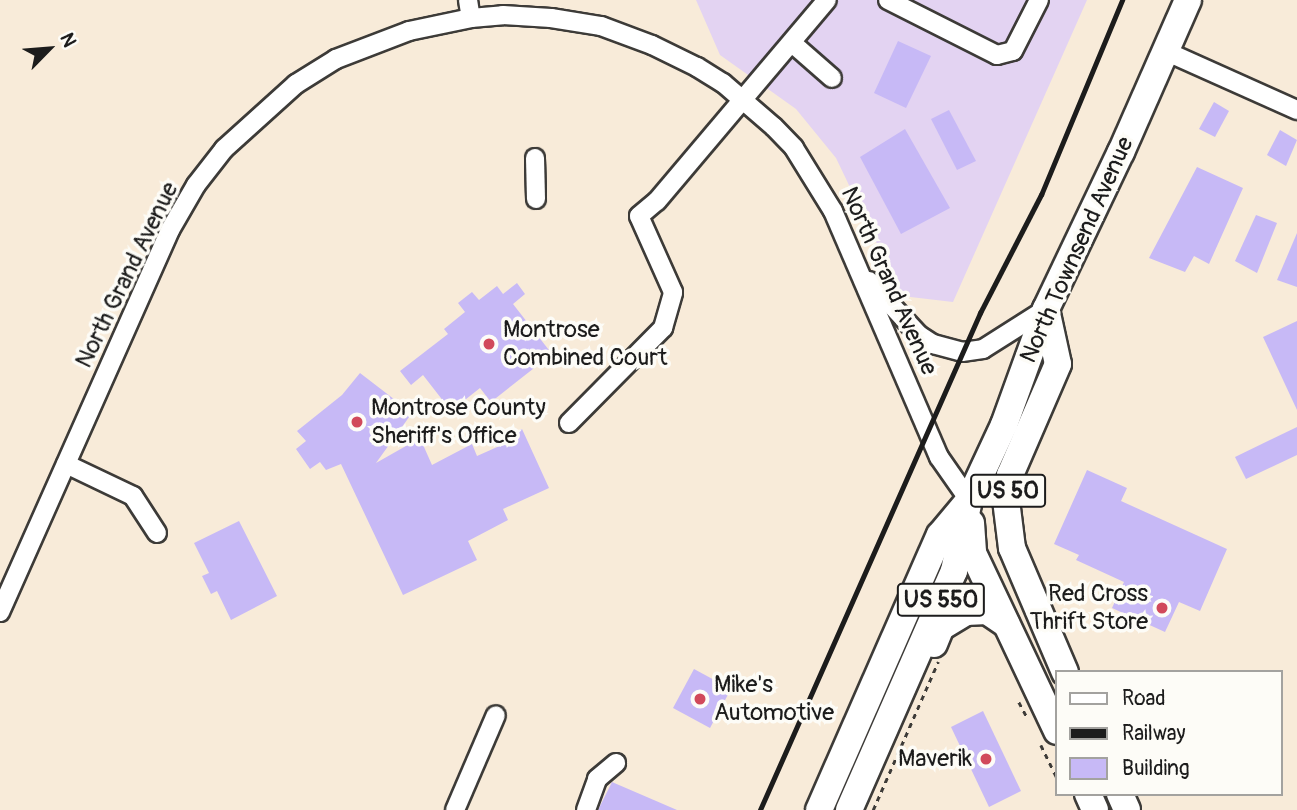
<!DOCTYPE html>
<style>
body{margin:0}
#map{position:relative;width:1297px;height:810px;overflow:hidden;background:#f8ebd9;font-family:Pangolin,sans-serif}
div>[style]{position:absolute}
.built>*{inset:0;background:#e3d3f2}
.building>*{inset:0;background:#c7b9f6}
.path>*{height:2.5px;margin-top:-1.25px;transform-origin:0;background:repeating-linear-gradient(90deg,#3d3b38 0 5px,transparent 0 10px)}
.roads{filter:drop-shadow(2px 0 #3d3b38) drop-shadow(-2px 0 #3d3b38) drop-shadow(0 2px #3d3b38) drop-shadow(0 -2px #3d3b38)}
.minor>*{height:18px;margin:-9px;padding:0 9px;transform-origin:9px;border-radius:9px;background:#fff}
.highway>*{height:26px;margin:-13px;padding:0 13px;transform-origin:13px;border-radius:13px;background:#fff}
.rail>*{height:4.5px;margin:-2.25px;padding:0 2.25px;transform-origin:2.25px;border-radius:2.25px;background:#1c1c1c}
.dots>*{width:19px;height:19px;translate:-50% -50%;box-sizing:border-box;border:4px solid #fdfcf7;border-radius:50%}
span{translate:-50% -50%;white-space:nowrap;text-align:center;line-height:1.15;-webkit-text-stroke:7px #fdfcf7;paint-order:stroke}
.shield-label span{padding:2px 5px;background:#fdfcf7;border:2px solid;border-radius:5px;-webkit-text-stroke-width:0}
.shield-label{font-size:23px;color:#1c1c1c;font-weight:700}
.street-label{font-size:24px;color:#1c1c1c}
.poi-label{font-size:24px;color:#1c1c1c}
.left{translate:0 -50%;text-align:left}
.right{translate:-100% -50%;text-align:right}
.legend{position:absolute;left:1055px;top:670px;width:228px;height:126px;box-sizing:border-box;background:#fdfcf7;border:2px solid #a3a29f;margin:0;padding:9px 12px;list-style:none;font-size:21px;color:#1c1c1c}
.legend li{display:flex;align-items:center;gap:14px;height:35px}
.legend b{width:35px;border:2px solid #a3a29f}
.north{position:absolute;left:14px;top:14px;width:70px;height:70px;-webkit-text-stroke:5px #fdfcf7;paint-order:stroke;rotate:65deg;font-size:19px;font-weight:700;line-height:28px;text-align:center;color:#1c1c1c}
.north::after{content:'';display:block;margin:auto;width:24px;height:32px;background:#1c1c1c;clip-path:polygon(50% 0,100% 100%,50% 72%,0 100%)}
</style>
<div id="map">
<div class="built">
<div style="clip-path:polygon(696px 0,1087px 0,953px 302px,902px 296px,836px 158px,796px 109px,720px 55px)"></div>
</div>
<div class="building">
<div style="clip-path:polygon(898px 41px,931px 56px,906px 108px,874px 93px)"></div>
<div style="clip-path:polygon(1214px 102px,1229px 111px,1215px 137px,1199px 129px)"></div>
<div style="clip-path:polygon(949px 110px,976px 161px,957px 170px,931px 119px)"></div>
<div style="clip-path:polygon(905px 129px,950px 208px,901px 234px,860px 157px)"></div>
<div style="clip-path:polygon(1280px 130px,1297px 140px,1286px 166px,1267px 155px)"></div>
<div style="clip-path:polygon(1197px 167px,1243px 188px,1209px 264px,1194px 256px,1185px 272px,1149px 258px)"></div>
<div style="clip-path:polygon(1256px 215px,1277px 223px,1257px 273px,1235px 261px)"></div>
<div style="clip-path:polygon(1297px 233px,1297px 287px,1277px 280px)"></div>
<div style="clip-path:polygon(517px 283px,525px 294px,513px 304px,552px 354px,491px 402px,480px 388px,451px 411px,423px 375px,411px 385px,400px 371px,448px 334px,444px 329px,465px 312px,458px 303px,472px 292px,479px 300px,497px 286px,503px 294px)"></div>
<div style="clip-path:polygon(1297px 321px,1297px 410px,1263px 337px)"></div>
<div style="clip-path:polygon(360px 373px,412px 413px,376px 463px,420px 438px,432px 465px,472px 444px,477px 456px,504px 444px,501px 438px,522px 429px,549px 488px,503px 509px,508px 520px,468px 541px,477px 560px,403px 595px,341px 464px,326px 470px,320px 462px,310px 469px,296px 449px,306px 441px,297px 431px,342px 395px)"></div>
<div style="clip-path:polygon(1297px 427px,1297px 455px,1246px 479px,1235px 457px)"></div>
<div style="clip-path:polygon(1087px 470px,1127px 488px,1121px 501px,1227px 549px,1200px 611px,1179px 602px,1165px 632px,1112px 608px,1124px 582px,1076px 560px,1079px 555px,1054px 544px)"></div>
<div style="clip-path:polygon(239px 521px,277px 596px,231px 620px,217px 591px,211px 594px,202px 576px,209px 573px,194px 543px)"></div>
<div style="clip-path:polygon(694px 669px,731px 689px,710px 728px,673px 708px)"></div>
<div style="clip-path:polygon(983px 711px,1021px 791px,989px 807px,951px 727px)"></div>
<div style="clip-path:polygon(612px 782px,677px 810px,598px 810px)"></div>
</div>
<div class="path">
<div style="left:1019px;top:702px;width:17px;rotate:62deg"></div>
<div style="left:1041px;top:745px;width:37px;rotate:64deg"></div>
<div style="left:873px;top:810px;width:162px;rotate:-66.3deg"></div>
</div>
<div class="roads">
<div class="minor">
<div style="left:468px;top:0;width:18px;rotate:81deg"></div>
<div style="left:888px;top:0;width:122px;rotate:26.8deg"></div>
<div style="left:997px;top:55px;width:16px;rotate:-14deg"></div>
<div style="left:1013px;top:51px;width:57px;rotate:-63deg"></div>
<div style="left:792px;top:43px;width:53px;rotate:41.2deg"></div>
<div style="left:1165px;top:51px;width:145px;rotate:24.1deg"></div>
<div style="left:535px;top:158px;width:41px;rotate:88.6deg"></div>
<div style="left:869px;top:281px;width:74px;rotate:47.2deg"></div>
<div style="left:919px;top:335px;width:17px;rotate:33deg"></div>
<div style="left:933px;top:344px;width:30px;rotate:15deg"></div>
<div style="left:962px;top:352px;width:21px;rotate:-8deg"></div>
<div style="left:983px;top:349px;width:75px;rotate:-32.4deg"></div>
<div style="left:569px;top:423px;width:134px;rotate:-45.3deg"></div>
<div style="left:663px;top:328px;width:37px;rotate:-74deg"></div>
<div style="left:673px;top:292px;width:83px;rotate:-114.1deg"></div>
<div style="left:639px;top:216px;width:23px;rotate:-40deg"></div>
<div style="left:657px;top:201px;width:263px;rotate:-49.8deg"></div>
<div style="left:66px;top:464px;width:74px;rotate:25.5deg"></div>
<div style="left:133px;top:496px;width:44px;rotate:57deg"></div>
<div style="left:0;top:612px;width:418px;rotate:-66deg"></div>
<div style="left:170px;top:230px;width:52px;rotate:-60deg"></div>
<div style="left:196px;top:185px;width:46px;rotate:-52.1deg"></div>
<div style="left:224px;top:149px;width:97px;rotate:-42.1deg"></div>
<div style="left:296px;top:84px;width:47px;rotate:-32deg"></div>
<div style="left:336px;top:59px;width:78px;rotate:-21deg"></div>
<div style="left:409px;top:31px;width:63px;rotate:-11.8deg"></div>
<div style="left:471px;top:18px;width:32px;rotate:-5deg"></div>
<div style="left:503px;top:15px;width:48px;rotate:3.6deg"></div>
<div style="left:551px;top:18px;width:51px;rotate:9.1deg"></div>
<div style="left:601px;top:26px;width:54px;rotate:20.4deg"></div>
<div style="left:652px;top:45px;width:50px;rotate:26.1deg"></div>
<div style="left:697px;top:67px;width:31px;rotate:32deg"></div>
<div style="left:723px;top:83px;width:67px;rotate:40.8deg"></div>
<div style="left:774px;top:127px;width:29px;rotate:46deg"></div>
<div style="left:794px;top:148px;width:74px;rotate:58.2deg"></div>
<div style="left:833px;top:211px;width:268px;rotate:66.7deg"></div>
<div style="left:939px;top:457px;width:52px;rotate:55.1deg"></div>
<div style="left:455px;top:810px;width:103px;rotate:-66.7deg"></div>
<div style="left:586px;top:810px;width:33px;rotate:-70deg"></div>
<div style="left:597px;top:779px;width:25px;rotate:-40deg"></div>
</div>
<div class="highway">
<div style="left:1046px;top:309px;width:56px;rotate:77.7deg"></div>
<div style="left:1058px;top:364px;width:121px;rotate:113.4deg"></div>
<div style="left:1010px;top:475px;width:25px;rotate:99deg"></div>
<div style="left:1006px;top:500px;width:48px;rotate:82.9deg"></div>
<div style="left:1012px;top:548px;width:135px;rotate:66.9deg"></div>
<div style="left:971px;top:523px;width:30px;rotate:86deg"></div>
<div style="left:973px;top:553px;width:197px;rotate:64.7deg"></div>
<div style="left:934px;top:644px;width:18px;rotate:-68deg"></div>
<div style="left:941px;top:627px;width:29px;rotate:-31deg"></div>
<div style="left:966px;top:612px;width:21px;rotate:-3deg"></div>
<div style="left:987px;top:611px;width:23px;rotate:34deg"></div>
<div style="left:1088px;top:794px;width:17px;rotate:66deg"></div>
<div style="left:1120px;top:794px;width:17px;rotate:66deg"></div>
<div style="left:819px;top:810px;width:300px;rotate:-66.3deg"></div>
<div style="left:940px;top:535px;width:40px;rotate:-50deg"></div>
<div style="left:849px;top:810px;width:261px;rotate:-66.3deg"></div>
<div style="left:954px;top:571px;width:73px;rotate:-78.1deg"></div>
<div style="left:969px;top:500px;width:83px;rotate:-65deg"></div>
<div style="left:1004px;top:425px;width:123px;rotate:-70.1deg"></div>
<div style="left:1046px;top:309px;width:174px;rotate:-64.5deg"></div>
<div style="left:1121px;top:152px;width:166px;rotate:-66.2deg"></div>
</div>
</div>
<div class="rail">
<div style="left:760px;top:810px;width:544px;rotate:-66.12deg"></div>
<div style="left:980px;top:313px;width:133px;rotate:-62.7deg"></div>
<div style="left:1041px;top:195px;width:211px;rotate:-67.4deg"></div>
</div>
<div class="dots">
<div style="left:489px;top:344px;background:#d1495b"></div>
<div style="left:357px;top:422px;background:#d1495b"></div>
<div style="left:1162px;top:608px;background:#d1495b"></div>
<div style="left:700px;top:699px;background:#d1495b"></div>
<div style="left:986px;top:759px;background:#d1495b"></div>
</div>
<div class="shield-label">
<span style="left:1008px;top:491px">US 50</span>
<span style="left:941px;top:600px">US 550</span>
</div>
<div class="street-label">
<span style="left:1077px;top:250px;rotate:-66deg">North Townsend Avenue</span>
<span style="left:127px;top:275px;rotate:-64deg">North Grand Avenue</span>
<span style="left:889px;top:281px;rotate:66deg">North Grand Avenue</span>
</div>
<div class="poi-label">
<span class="left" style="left:503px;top:344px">Montrose<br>Combined Court</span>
<span class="left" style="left:371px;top:422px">Montrose County<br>Sheriff's Office</span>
<span class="right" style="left:1148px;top:608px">Red Cross<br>Thrift Store</span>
<span class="left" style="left:714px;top:699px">Mike's<br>Automotive</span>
<span class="right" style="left:972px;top:759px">Maverik</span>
</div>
<ul class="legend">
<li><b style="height:9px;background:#fff"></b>Road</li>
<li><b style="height:9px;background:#1c1c1c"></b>Railway</li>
<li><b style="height:19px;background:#c7b9f6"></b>Building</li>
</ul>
<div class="north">N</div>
</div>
